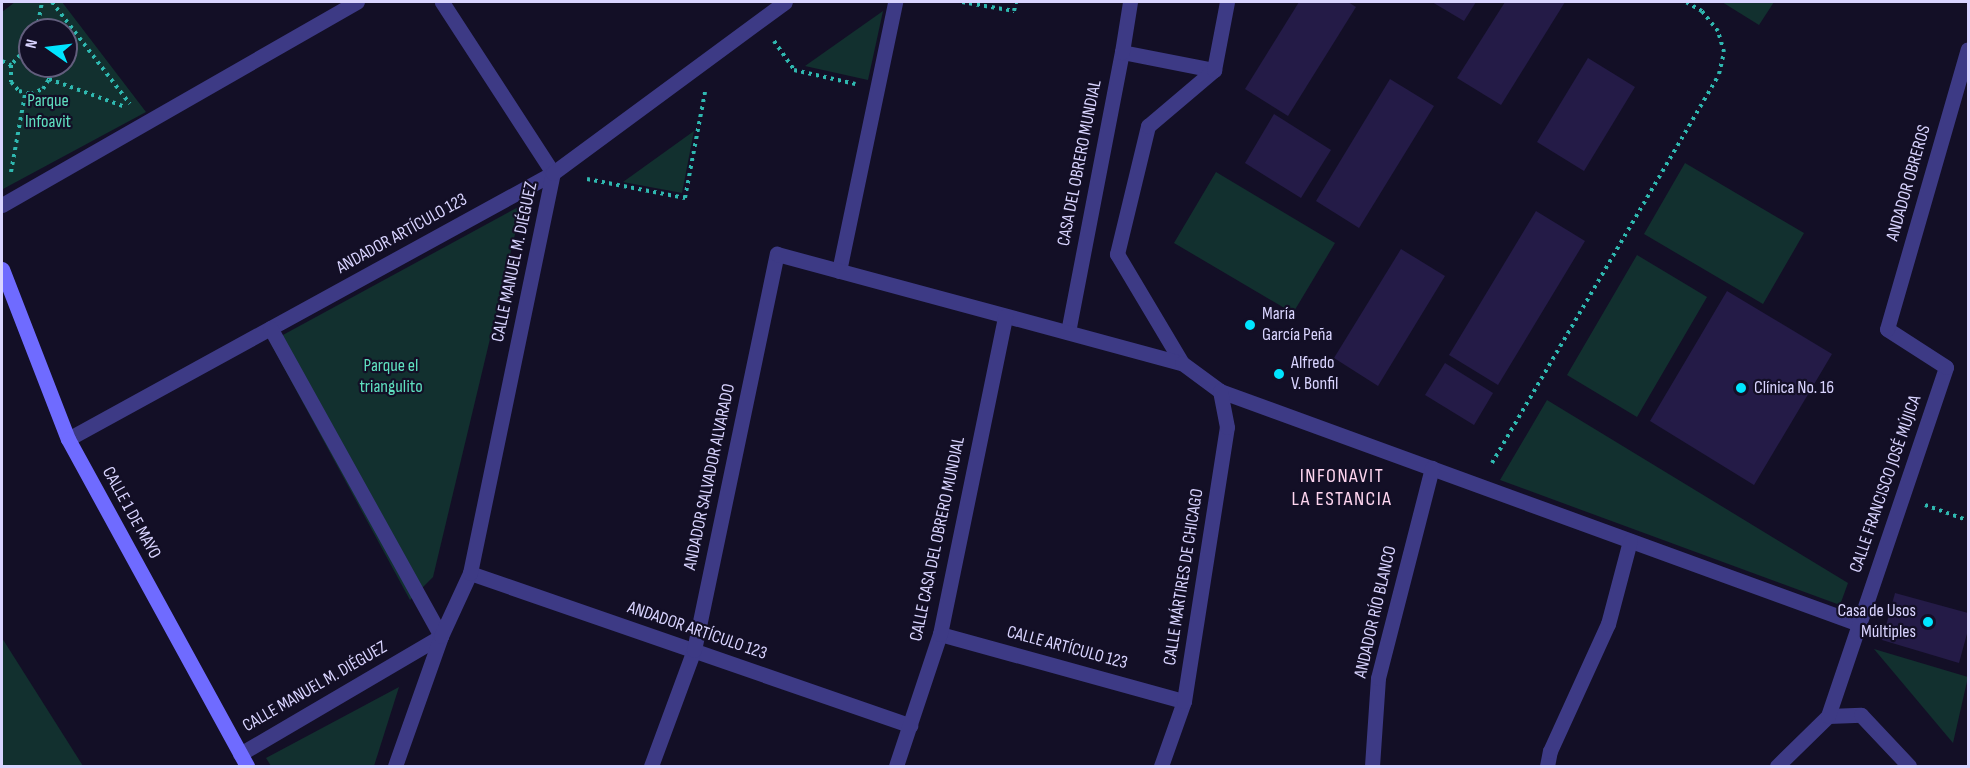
<!DOCTYPE html>
<meta charset="utf-8">
<style>
body{margin:0}
#map{position:relative;width:1970px;height:768px;overflow:hidden;background:#130f26;font-family:"Sofia Sans Condensed",sans-serif}
div>[style]{position:absolute}
.green>*{inset:0;background:#12302f}
.building>*{inset:0;background:#241b47}
.path>*{height:4px;margin-top:-2px;transform-origin:0;background:repeating-linear-gradient(90deg,#2fb8b0 0 3px,transparent 0 7.5px)}
.lane>*{height:15px;margin:-7.5px;padding:0 7.5px;transform-origin:7.5px;border-radius:7.5px;background:#3d3a85}
.street>*{height:15px;margin:-7.5px;padding:0 7.5px;transform-origin:7.5px;border-radius:7.5px;background:#3d3a85}
.secondary>*{height:15px;margin:-7.5px;padding:0 7.5px;transform-origin:7.5px;border-radius:7.5px;background:#6f6bff}
.dots>*{width:16px;height:16px;translate:-50% -50%;box-sizing:border-box;border:3px solid #130f26;border-radius:50%}
span{translate:-50% -50%;white-space:nowrap;text-align:center;line-height:1.15;-webkit-text-stroke:4.5px #130f26;paint-order:stroke}
.park-label{font-size:18px;color:#5fe0c0}
.street-label{font-size:18px;color:#d9d4ff}
.poi-label{font-size:18px;color:#d9d4ff}
.left{translate:0 -50%;text-align:left}
.right{translate:-100% -50%;text-align:right}
.neighbourhood-label{font-size:20px;color:#ffd6f0;letter-spacing:1.5px}
.frame{position:absolute;inset:0;border:3px solid #d9d4ff;pointer-events:none}
.north{position:absolute;left:18px;top:18px;width:60px;height:60px;box-sizing:border-box;background:#130f26;border:2px solid #625e7d;border-radius:50%;rotate:284deg;font-size:16px;font-weight:700;line-height:24px;text-align:center;color:#d9d4ff}
.north::after{content:'';display:block;margin:auto;width:21px;height:27px;background:#00e5ff;clip-path:polygon(50% 0,100% 100%,50% 72%,0 100%)}
</style>
<div id="map">
<div class="green">
<div style="clip-path:polygon(evenodd,15px 2px,62px 2px,146px 112px,3px 189px,2px 12px,15px 2px,30px 30px,66px 30px,66px 66px,30px 66px,30px 30px)"></div>
<div style="clip-path:polygon(1722px 2px,1774px 2px,1759px 25px)"></div>
<div style="clip-path:polygon(883px 11px,868px 80px,805px 66px)"></div>
<div style="clip-path:polygon(694px 131px,682px 193px,623px 182px)"></div>
<div style="clip-path:polygon(1685px 163px,1804px 233px,1763px 304px,1644px 234px)"></div>
<div style="clip-path:polygon(1216px 172px,1335px 243px,1293px 313px,1174px 243px)"></div>
<div style="clip-path:polygon(522px 205px,433px 577px,410px 600px,270px 342px)"></div>
<div style="clip-path:polygon(1637px 255px,1707px 297px,1637px 417px,1567px 375px)"></div>
<div style="clip-path:polygon(1547px 400px,1848px 583px,1840px 605px,1500px 480px)"></div>
<div style="clip-path:polygon(2px 638px,83px 766px,2px 766px)"></div>
<div style="clip-path:polygon(1874px 649px,1968px 677px,1953px 743px)"></div>
<div style="clip-path:polygon(399px 687px,374px 766px,271px 766px,266px 758px)"></div>
</div>
<div class="building">
<div style="clip-path:polygon(1299px 2px,1348px 2px,1356px 7px,1288px 116px,1245px 89px)"></div>
<div style="clip-path:polygon(1432px 2px,1476px 2px,1464px 21px)"></div>
<div style="clip-path:polygon(1505px 2px,1565px 2px,1501px 105px,1457px 78px)"></div>
<div style="clip-path:polygon(1588px 58px,1635px 87px,1584px 171px,1537px 142px)"></div>
<div style="clip-path:polygon(1390px 79px,1434px 106px,1359px 228px,1316px 201px)"></div>
<div style="clip-path:polygon(1274px 114px,1331px 150px,1301px 198px,1245px 163px)"></div>
<div style="clip-path:polygon(1536px 211px,1585px 241px,1498px 385px,1449px 355px)"></div>
<div style="clip-path:polygon(1401px 249px,1445px 276px,1378px 386px,1334px 358px)"></div>
<div style="clip-path:polygon(1727px 291px,1832px 354px,1754px 485px,1650px 421px)"></div>
<div style="clip-path:polygon(1445px 363px,1493px 393px,1474px 425px,1425px 395px)"></div>
<div style="clip-path:polygon(1895px 593px,1968px 613px,1968px 630px,1959px 663px,1882px 640px)"></div>
</div>
<div class="path">
<div style="left:52px;top:2px;width:128px;rotate:52.6deg"></div>
<div style="left:962px;top:2px;width:53px;rotate:9.8deg"></div>
<div style="left:1014px;top:11px;width:9px;rotate:-77deg"></div>
<div style="left:37px;top:30px;width:28px;rotate:-80deg"></div>
<div style="left:774px;top:41px;width:35px;rotate:55deg"></div>
<div style="left:794px;top:70px;width:63px;rotate:12.9deg"></div>
<div style="left:30px;top:53px;width:10px;rotate:169deg"></div>
<div style="left:20px;top:55px;width:13px;rotate:132deg"></div>
<div style="left:11px;top:65px;width:17px;rotate:90deg"></div>
<div style="left:11px;top:82px;width:12px;rotate:48deg"></div>
<div style="left:19px;top:91px;width:12px;rotate:14deg"></div>
<div style="left:31px;top:94px;width:13px;rotate:-23deg"></div>
<div style="left:43px;top:89px;width:12px;rotate:-59deg"></div>
<div style="left:49px;top:79px;width:13px;rotate:-90deg"></div>
<div style="left:2px;top:61px;width:10px;rotate:24deg"></div>
<div style="left:49px;top:79px;width:81px;rotate:20.2deg"></div>
<div style="left:11px;top:172px;width:79px;rotate:-79.8deg"></div>
<div style="left:587px;top:179px;width:100px;rotate:11deg"></div>
<div style="left:685px;top:198px;width:108px;rotate:-79.3deg"></div>
<div style="left:1492px;top:463px;width:450px;rotate:-59.7deg"></div>
<div style="left:1719px;top:74px;width:23px;rotate:-77deg"></div>
<div style="left:1724px;top:52px;width:22px;rotate:-106deg"></div>
<div style="left:1718px;top:31px;width:26px;rotate:-129deg"></div>
<div style="left:1702px;top:11px;width:18px;rotate:-151deg"></div>
<div style="left:1925px;top:505px;width:41px;rotate:19.7deg"></div>
</div>
<div class="lane">
<div style="left:1068px;top:332px;width:285px;rotate:-79.1deg"></div>
<div style="left:1122px;top:52px;width:94px;rotate:11.1deg"></div>
<div style="left:1182px;top:363px;width:127px;rotate:-120.8deg"></div>
<div style="left:1117px;top:254px;width:132px;rotate:-76.4deg"></div>
<div style="left:1148px;top:126px;width:87px;rotate:-40.3deg"></div>
</div>
<div class="street">
<div style="left:1122px;top:52px;width:51px;rotate:-80.9deg"></div>
<div style="left:1214px;top:70px;width:69px;rotate:-79.2deg"></div>
<div style="left:2px;top:205px;width:409px;rotate:-29.8deg"></div>
<div style="left:839px;top:271px;width:275px;rotate:-78.2deg"></div>
<div style="left:68px;top:439px;width:553px;rotate:-28.74deg"></div>
<div style="left:553px;top:173px;width:204px;rotate:-123deg"></div>
<div style="left:470px;top:573px;width:466px;rotate:19.1deg"></div>
<div style="left:940px;top:634px;width:253px;rotate:15.4deg"></div>
<div style="left:1828px;top:716px;width:33px;rotate:-2deg"></div>
<div style="left:1861px;top:715px;width:70px;rotate:46.7deg"></div>
<div style="left:240px;top:754px;width:233px;rotate:-30.4deg"></div>
<div style="left:441px;top:636px;width:352px;rotate:-119deg"></div>
<div style="left:395px;top:766px;width:138px;rotate:-70.5deg"></div>
<div style="left:441px;top:636px;width:69px;rotate:-65.3deg"></div>
<div style="left:470px;top:573px;width:409px;rotate:-78.3deg"></div>
<div style="left:553px;top:173px;width:288px;rotate:-36.4deg"></div>
<div style="left:651px;top:766px;width:124px;rotate:-69.7deg"></div>
<div style="left:694px;top:650px;width:405px;rotate:-78.2deg"></div>
<div style="left:777px;top:254px;width:419px;rotate:15.1deg"></div>
<div style="left:1182px;top:363px;width:47px;rotate:36.4deg"></div>
<div style="left:1220px;top:391px;width:680px;rotate:20.03deg"></div>
<div style="left:896px;top:766px;width:139px;rotate:-71.6deg"></div>
<div style="left:940px;top:634px;width:324px;rotate:-78.4deg"></div>
<div style="left:1161px;top:766px;width:69px;rotate:-70.5deg"></div>
<div style="left:1184px;top:701px;width:277px;rotate:-81.1deg"></div>
<div style="left:1227px;top:427px;width:37px;rotate:-101deg"></div>
<div style="left:1372px;top:766px;width:88px;rotate:-86.1deg"></div>
<div style="left:1378px;top:678px;width:217px;rotate:-75.6deg"></div>
<div style="left:1547px;top:766px;width:15px;rotate:-79deg"></div>
<div style="left:1550px;top:751px;width:140px;rotate:-65.5deg"></div>
<div style="left:1608px;top:624px;width:86px;rotate:-75.2deg"></div>
<div style="left:1777px;top:766px;width:71px;rotate:-44.4deg"></div>
<div style="left:1828px;top:716px;width:368px;rotate:-71.3deg"></div>
<div style="left:1946px;top:367px;width:70px;rotate:-147.2deg"></div>
<div style="left:1887px;top:329px;width:291px;rotate:-73.9deg"></div>
</div>
<div class="secondary">
<div style="left:2px;top:269px;width:182px;rotate:68.8deg"></div>
<div style="left:68px;top:439px;width:373px;rotate:61.3deg"></div>
</div>
<div class="dots">
<div style="left:1250px;top:325px;background:#00e5ff"></div>
<div style="left:1279px;top:374px;background:#00e5ff"></div>
<div style="left:1741px;top:388px;background:#00e5ff"></div>
<div style="left:1928px;top:622px;background:#00e5ff"></div>
</div>
<div class="park-label">
<span style="left:48px;top:112px">Parque<br>Infoavit</span>
<span style="left:391px;top:377px">Parque el<br>triangulito</span>
</div>
<div class="street-label">
<span style="left:1080px;top:163px;rotate:-79deg">CASA DEL OBRERO MUNDIAL</span>
<span style="left:1909px;top:183px;rotate:-74deg">ANDADOR OBREROS</span>
<span style="left:402px;top:234px;rotate:-29deg">ANDADOR ARTÍCULO 123</span>
<span style="left:515px;top:262px;rotate:-78deg">CALLE MANUEL M. DIÉGUEZ</span>
<span style="left:710px;top:477px;rotate:-78deg">ANDADOR SALVADOR ALVARADO</span>
<span style="left:1886px;top:484px;rotate:-71deg">CALLE FRANCISCO JOSÉ MÚJICA</span>
<span style="left:131px;top:513px;rotate:61deg">CALLE 1 DE MAYO</span>
<span style="left:938px;top:539px;rotate:-78deg">CALLE CASA DEL OBRERO MUNDIAL</span>
<span style="left:1184px;top:577px;rotate:-81deg">CALLE MÁRTIRES DE CHICAGO</span>
<span style="left:1376px;top:612px;rotate:-77deg">ANDADOR RÍO BLANCO</span>
<span style="left:697px;top:631px;rotate:19deg">ANDADOR ARTÍCULO 123</span>
<span style="left:1067px;top:648px;rotate:15deg">CALLE ARTÍCULO 123</span>
<span style="left:315px;top:687px;rotate:-30deg">CALLE MANUEL M. DIÉGUEZ</span>
</div>
<div class="poi-label">
<span class="left" style="left:1262px;top:325px">María<br>García Peña</span>
<span class="left" style="left:1291px;top:374px">Alfredo<br>V. Bonfil</span>
<span class="left" style="left:1754px;top:388px">Clínica No. 16</span>
<span class="right" style="left:1916px;top:622px">Casa de Usos<br>Múltiples</span>
</div>
<div class="neighbourhood-label">
<span style="left:1342px;top:488px">INFONAVIT<br>LA ESTANCIA</span>
</div>
<div class="frame"></div>
<div class="north">N</div>
</div>
